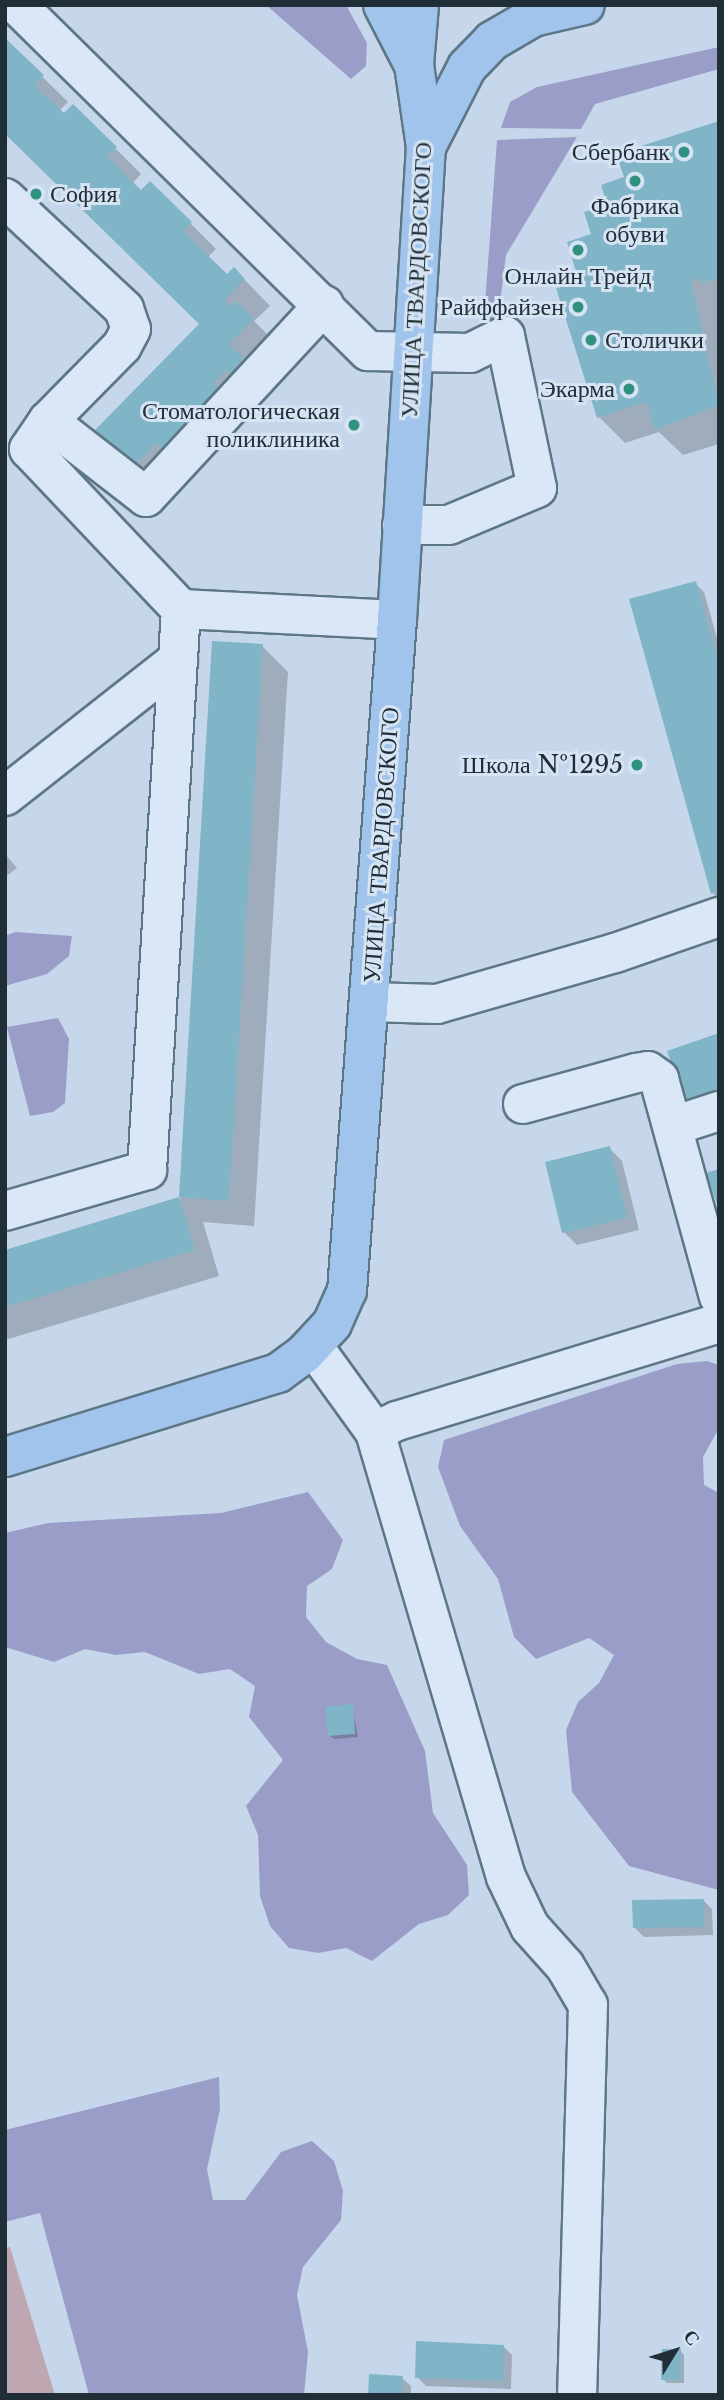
<!DOCTYPE html>
<meta charset="utf-8">
<style>
body{margin:0}
#map{position:relative;width:724px;height:2400px;overflow:hidden;background:#c6d7eb;font-family:"Libre Baskerville",serif}
div>[style]{position:absolute}
.green>*{inset:0;background:#9b9dc9}
.water>*{inset:0;background:#bfa7b2}
.shadow>*{inset:0;background:#0003}
.building>*{inset:0;background:#7fb5c7}
.roads{filter:drop-shadow(2px 0 #5d7786) drop-shadow(-2px 0 #5d7786) drop-shadow(0 2px #5d7786) drop-shadow(0 -2px #5d7786)}
.minor>*{height:38px;margin:-19px;padding:0 19px;transform-origin:19px;border-radius:19px;background:#d9e7f7}
.major>*{height:38px;margin:-19px;padding:0 19px;transform-origin:19px;border-radius:19px;background:#a1c4ec}
.dots>*{width:19px;height:19px;translate:-50% -50%;box-sizing:border-box;border:4px solid #d5e3f3;border-radius:50%}
span{translate:-50% -50%;white-space:nowrap;text-align:center;line-height:1.15;-webkit-text-stroke:6px #d5e3f3;paint-order:stroke}
.poi-label{font-size:24px;color:#202f37}
.right{translate:-100% -50%;text-align:right}
.left{translate:0 -50%;text-align:left}
.street-label{font-size:24px;color:#202f37}
.frame{position:absolute;inset:0;border:7px solid #202f37;pointer-events:none}
.north{position:absolute;left:640px;top:2316px;width:70px;height:70px;-webkit-text-stroke:5px #d5e3f3;paint-order:stroke;rotate:52deg;font-size:19px;font-weight:700;line-height:28px;text-align:center;color:#202f37}
.north::after{content:'';display:block;margin:auto;width:24px;height:32px;background:#202f37;clip-path:polygon(50% 0,100% 100%,50% 72%,0 100%)}
</style>
<div id="map">
<div class="green">
<div style="clip-path:polygon(266px 5px,346px 5px,367px 43px,366px 66px,351px 79px)"></div>
<div style="clip-path:polygon(719px 47px,719px 69px,595px 104px,581px 129px,501px 128px,510px 102px,537px 87px)"></div>
<div style="clip-path:polygon(577px 137px,506px 255px,498px 319px,483px 331px,497px 140px)"></div>
<div style="clip-path:polygon(15px 932px,72px 936px,69px 956px,47px 974px,5px 986px,5px 936px)"></div>
<div style="clip-path:polygon(58px 1018px,69px 1039px,65px 1103px,53px 1112px,30px 1116px,7px 1027px)"></div>
<div style="clip-path:polygon(707px 1361px,719px 1365px,719px 1428px,703px 1457px,704px 1485px,719px 1493px,719px 1890px,629px 1866px,572px 1792px,566px 1730px,578px 1702px,599px 1683px,614px 1655px,589px 1638px,536px 1659px,514px 1637px,498px 1579px,460px 1526px,438px 1467px,444px 1440px,677px 1364px)"></div>
<div style="clip-path:polygon(308px 1492px,343px 1540px,332px 1569px,307px 1586px,306px 1617px,326px 1642px,357px 1659px,387px 1665px,425px 1751px,433px 1813px,467px 1865px,469px 1895px,448px 1915px,419px 1924px,372px 1961px,346px 1948px,318px 1953px,289px 1948px,270px 1926px,260px 1896px,258px 1835px,246px 1806px,283px 1760px,249px 1717px,255px 1686px,230px 1669px,199px 1674px,145px 1652px,116px 1655px,85px 1649px,54px 1662px,5px 1647px,5px 1533px,48px 1523px,221px 1513px)"></div>
<div style="clip-path:polygon(219px 2077px,220px 2109px,207px 2169px,213px 2200px,245px 2200px,281px 2152px,312px 2141px,334px 2161px,343px 2191px,341px 2220px,303px 2267px,297px 2295px,308px 2352px,304px 2395px,89px 2395px,40px 2213px,5px 2222px,5px 2130px)"></div>
</div>
<div class="water">
<div style="clip-path:polygon(10px 2247px,55px 2395px,5px 2395px,5px 2248px)"></div>
</div>
<div class="shadow">
<div style="clip-path:polygon(5px 40px,68px 102px,59px 111px,64px 116px,73px 106px,141px 174px,132px 184px,141px 192px,150px 183px,216px 249px,208px 257px,227px 276px,234px 269px,270px 306px,254px 321px,278px 345px,260px 394px,266px 400px,262px 403px,253px 395px,237px 411px,246px 420px,192px 476px,160px 491px,123px 456px,202px 324px,5px 132px)"></div>
<div style="clip-path:polygon(719px 123px,719px 444px,683px 455px,659px 432px,625px 443px,599px 417px,582px 282px,593px 235px,626px 179px)"></div>
<div style="clip-path:polygon(695px 583px,704px 592px,719px 645px,719px 899px,713px 893px)"></div>
<div style="clip-path:polygon(214px 643px,262px 646px,288px 672px,254px 1226px,203px 1222px,219px 1276px,5px 1340px,5px 1252px,180px 1199px)"></div>
<div style="clip-path:polygon(5px 854px,17px 868px,5px 877px)"></div>
<div style="clip-path:polygon(609px 1148px,622px 1161px,639px 1230px,577px 1245px,564px 1232px)"></div>
<div style="clip-path:polygon(352px 1706px,358px 1737px,334px 1739px,329px 1735px)"></div>
<div style="clip-path:polygon(703px 1900px,712px 1909px,713px 1935px,644px 1937px,635px 1928px)"></div>
<div style="clip-path:polygon(503px 2346px,512px 2355px,511px 2389px,426px 2386px,417px 2377px)"></div>
<div style="clip-path:polygon(680px 2351px,684px 2355px,684px 2383px,667px 2383px,663px 2379px)"></div>
<div style="clip-path:polygon(402px 2378px,411px 2386px,411px 2395px,370px 2395px)"></div>
</div>
<div class="building">
<div style="clip-path:polygon(5px 38px,44px 75px,34px 85px,64px 113px,73px 104px,117px 147px,107px 157px,141px 190px,150px 181px,192px 222px,183px 231px,227px 274px,234px 267px,245px 279px,225px 300px,231px 307px,236px 301px,254px 319px,229px 344px,244px 358px,235px 367px,241px 373px,235px 379px,226px 370px,213px 384px,222px 393px,165px 451px,156px 443px,133px 467px,95px 430px,199px 324px,5px 134px)"></div>
<div style="clip-path:polygon(719px 121px,719px 278px,701px 283px,700px 278px,691px 281px,719px 405px,655px 430px,646px 402px,597px 418px,556px 288px,579px 281px,567px 242px,591px 234px,584px 212px,607px 205px,601px 185px,624px 177px,616px 154px)"></div>
<div style="clip-path:polygon(696px 581px,719px 664px,719px 891px,711px 894px,629px 599px)"></div>
<div style="clip-path:polygon(212px 641px,263px 644px,229px 1201px,179px 1197px,195px 1250px,5px 1307px,5px 1250px,179px 1197px)"></div>
<div style="clip-path:polygon(719px 1033px,719px 1091px,686px 1103px,667px 1051px)"></div>
<div style="clip-path:polygon(610px 1146px,627px 1218px,562px 1233px,545px 1162px)"></div>
<div style="clip-path:polygon(719px 1169px,719px 1207px,718px 1207px,706px 1173px)"></div>
<div style="clip-path:polygon(353px 1704px,355px 1734px,328px 1736px,325px 1707px)"></div>
<div style="clip-path:polygon(704px 1899px,705px 1927px,633px 1928px,632px 1900px)"></div>
<div style="clip-path:polygon(416px 2341px,504px 2345px,503px 2381px,415px 2378px)"></div>
<div style="clip-path:polygon(662px 2349px,681px 2349px,680px 2380px,661px 2380px)"></div>
<div style="clip-path:polygon(369px 2374px,403px 2376px,402px 2395px,368px 2395px)"></div>
</div>
<div class="roads">
<div class="minor">
<div style="left:17px;top:5px;width:493px;rotate:44.6deg"></div>
<div style="left:368px;top:351px;width:102px;rotate:1.1deg"></div>
<div style="left:470px;top:353px;width:39px;rotate:-26deg"></div>
<div style="left:505px;top:336px;width:155px;rotate:78.1deg"></div>
<div style="left:537px;top:488px;width:95px;rotate:157.2deg"></div>
<div style="left:449px;top:525px;width:47px;rotate:180deg"></div>
<div style="left:5px;top:198px;width:163px;rotate:43deg"></div>
<div style="left:124px;top:309px;width:21px;rotate:71deg"></div>
<div style="left:131px;top:329px;width:19px;rotate:118deg"></div>
<div style="left:122px;top:346px;width:105px;rotate:134.6deg"></div>
<div style="left:48px;top:421px;width:124px;rotate:37.8deg"></div>
<div style="left:146px;top:497px;width:262px;rotate:-47.2deg"></div>
<div style="left:48px;top:421px;width:34px;rotate:124deg"></div>
<div style="left:29px;top:449px;width:221px;rotate:46.5deg"></div>
<div style="left:5px;top:796px;width:220px;rotate:-38.2deg"></div>
<div style="left:369px;top:1002px;width:68px;rotate:1.7deg"></div>
<div style="left:437px;top:1004px;width:185px;rotate:-16deg"></div>
<div style="left:615px;top:953px;width:110px;rotate:-19.1deg"></div>
<div style="left:523px;top:1104px;width:117px;rotate:-15.3deg"></div>
<div style="left:636px;top:1073px;width:12px;rotate:-9deg"></div>
<div style="left:648px;top:1071px;width:14px;rotate:36deg"></div>
<div style="left:659px;top:1079px;width:226px;rotate:74.6deg"></div>
<div style="left:673px;top:1126px;width:48px;rotate:-18.1deg"></div>
<div style="left:5px;top:1211px;width:148px;rotate:-16.1deg"></div>
<div style="left:147px;top:1170px;width:562px;rotate:-86.53deg"></div>
<div style="left:181px;top:609px;width:216px;rotate:2.9deg"></div>
<div style="left:313px;top:1346px;width:106px;rotate:54.2deg"></div>
<div style="left:375px;top:1432px;width:464px;rotate:73.6deg"></div>
<div style="left:506px;top:1877px;width:55px;rotate:64.4deg"></div>
<div style="left:530px;top:1927px;width:52px;rotate:48.1deg"></div>
<div style="left:565px;top:1966px;width:45px;rotate:59.5deg"></div>
<div style="left:588px;top:2005px;width:390px;rotate:91.6deg"></div>
<div style="left:375px;top:1432px;width:25px;rotate:-27deg"></div>
<div style="left:397px;top:1421px;width:337px;rotate:-16.9deg"></div>
</div>
<div class="major">
<div style="left:383px;top:5px;width:68px;rotate:62.7deg"></div>
<div style="left:426px;top:147px;width:90px;rotate:-62.9deg"></div>
<div style="left:467px;top:67px;width:36px;rotate:-46deg"></div>
<div style="left:492px;top:41px;width:48px;rotate:-30.3deg"></div>
<div style="left:533px;top:17px;width:53px;rotate:-13deg"></div>
<div style="left:5px;top:1457px;width:286px;rotate:-17.1deg"></div>
<div style="left:278px;top:1373px;width:32px;rotate:-36deg"></div>
<div style="left:304px;top:1354px;width:41px;rotate:-47deg"></div>
<div style="left:332px;top:1324px;width:36px;rotate:-66deg"></div>
<div style="left:347px;top:1291px;width:673px;rotate:-85.74deg"></div>
<div style="left:397px;top:620px;width:474px;rotate:-86.5deg"></div>
<div style="left:426px;top:147px;width:83px;rotate:-98.3deg"></div>
<div style="left:414px;top:65px;width:60px;rotate:-85.2deg"></div>
</div>
</div>
<div class="dots">
<div style="left:684px;top:152px;background:#319180"></div>
<div style="left:635px;top:181px;background:#319180"></div>
<div style="left:36px;top:194px;background:#319180"></div>
<div style="left:578px;top:250px;background:#319180"></div>
<div style="left:578px;top:307px;background:#319180"></div>
<div style="left:591px;top:340px;background:#319180"></div>
<div style="left:629px;top:389px;background:#319180"></div>
<div style="left:354px;top:425px;background:#319180"></div>
<div style="left:637px;top:765px;background:#319180"></div>
</div>
<div class="poi-label">
<span class="right" style="left:670px;top:152px">Сбербанк</span>
<span class="left" style="left:50px;top:194px">София</span>
<span style="left:635px;top:220px">Фабрика<br>обуви</span>
<span style="left:578px;top:276px">Онлайн Трейд</span>
<span class="right" style="left:564px;top:307px">Райффайзен</span>
<span class="left" style="left:605px;top:340px">Столички</span>
<span class="right" style="left:615px;top:389px">Экарма</span>
<span class="right" style="left:340px;top:425px">Стоматологическая<br>поликлиника</span>
<span class="right" style="left:623px;top:765px">Школа №1295</span>
</div>
<div class="street-label">
<span style="left:416px;top:280px;rotate:-87deg">УЛИЦА ТВАРДОВСКОГО</span>
<span style="left:381px;top:845px;rotate:-86deg">УЛИЦА ТВАРДОВСКОГО</span>
</div>
<div class="frame"></div>
<div class="north">С</div>
</div>
